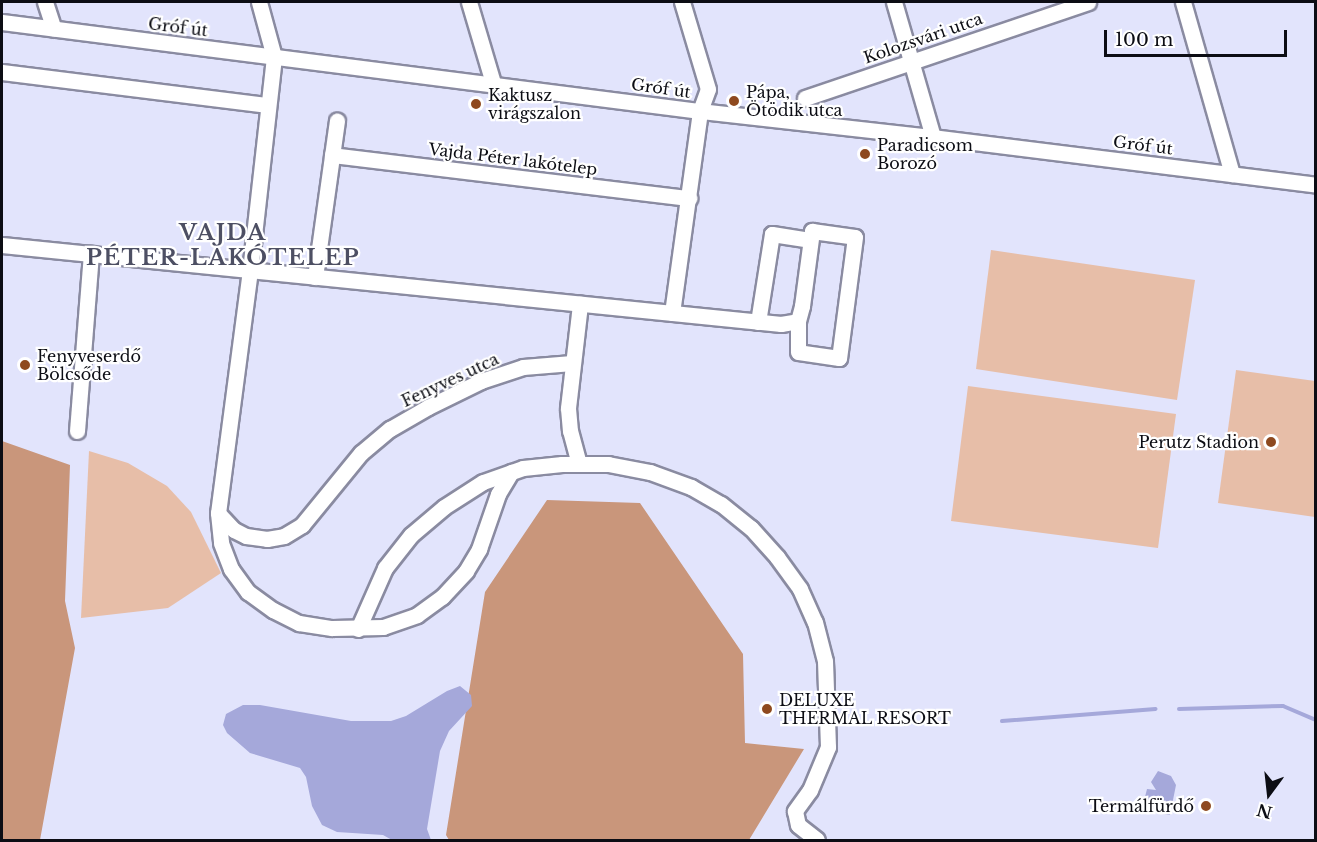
<!DOCTYPE html>
<meta charset="utf-8">
<style>
body{margin:0}
#map{position:relative;width:1317px;height:842px;overflow:hidden;background:#e2e4fc;font-family:"Libre Baskerville",serif}
div>[style]{position:absolute}
.green>*{inset:0;background:#e7bea8}
.forest>*{inset:0;background:#c9967b}
.water>*{inset:0;background:#a5a8da}
.stream>*{height:4px;margin:-2px;padding:0 2px;transform-origin:2px;border-radius:2px;background:#a5a8da}
.roads{filter:drop-shadow(2px 0 #8a8ba1) drop-shadow(-2px 0 #8a8ba1) drop-shadow(0 2px #8a8ba1) drop-shadow(0 -2px #8a8ba1)}
.minor>*{height:15px;margin:-7.5px;padding:0 7.5px;transform-origin:7.5px;border-radius:7.5px;background:#fff}
.dots>*{width:16px;height:16px;translate:-50% -50%;box-sizing:border-box;border:3px solid #fff;border-radius:50%}
span{translate:-50% -50%;white-space:nowrap;text-align:center;line-height:1.15;-webkit-text-stroke:4.5px #fff;paint-order:stroke}
.street-label{font-size:16px;color:#0c0d14}
.poi-label{font-size:16px;color:#0c0d14}
.left{translate:0 -50%;text-align:left}
.right{translate:-100% -50%;text-align:right}
.district-label{font-size:22px;color:#4d4f63;font-weight:700;letter-spacing:1.5px}
.frame{position:absolute;inset:0;border:3px solid #0c0d14;pointer-events:none}
.north{position:absolute;left:1239px;top:764px;width:60px;height:60px;-webkit-text-stroke:4px #fff;paint-order:stroke;rotate:195deg;font-size:16px;font-weight:700;line-height:24px;text-align:center;color:#0c0d14}
.north::after{content:'';display:block;margin:auto;width:21px;height:27px;background:#0c0d14;clip-path:polygon(50% 0,100% 100%,50% 72%,0 100%)}
.scale{position:absolute;left:1104px;top:30px;width:183px;height:27px;box-sizing:border-box;border:3px solid #0c0d14;border-top:0;padding-left:8px;font-size:18px;line-height:21px;white-space:nowrap;color:#0c0d14;-webkit-text-stroke:4px #fff;paint-order:stroke}
</style>
<div id="map">
<div class="green">
<div style="clip-path:polygon(991px 250px,1195px 280px,1177px 400px,976px 369px)"></div>
<div style="clip-path:polygon(1236px 370px,1315px 381px,1315px 517px,1218px 503px)"></div>
<div style="clip-path:polygon(968px 386px,1176px 414px,1158px 548px,951px 521px)"></div>
<div style="clip-path:polygon(89px 451px,128px 463px,167px 486px,191px 512px,221px 573px,168px 608px,81px 618px)"></div>
</div>
<div class="forest">
<div style="clip-path:polygon(2px 441px,70px 465px,65px 601px,75px 648px,40px 840px,2px 840px)"></div>
<div style="clip-path:polygon(547px 500px,640px 503px,743px 654px,745px 743px,804px 749px,749px 840px,449px 840px,446px 835px,485px 592px)"></div>
</div>
<div class="water">
<div style="clip-path:polygon(460px 686px,471px 695px,472px 706px,449px 731px,440px 751px,427px 829px,431px 840px,392px 840px,383px 835px,337px 832px,322px 825px,312px 806px,306px 777px,300px 768px,250px 753px,227px 733px,223px 725px,226px 714px,243px 705px,260px 705px,351px 721px,391px 721px,406px 716px,447px 691px)"></div>
<div style="clip-path:polygon(1158px 771px,1171px 776px,1176px 785px,1170px 815px,1148px 812px,1145px 797px,1147px 789px,1156px 790px,1151px 782px)"></div>
</div>
<div class="stream">
<div style="left:1179px;top:709px;width:104px;rotate:-1.7deg"></div>
<div style="left:1283px;top:706px;width:36px;rotate:23deg"></div>
<div style="left:1002px;top:721px;width:154px;rotate:-4.5deg"></div>
</div>
<div class="roads">
<div class="minor">
<div style="left:45px;top:2px;width:28px;rotate:72deg"></div>
<div style="left:259px;top:2px;width:57px;rotate:74.7deg"></div>
<div style="left:274px;top:57px;width:214px;rotate:96.4deg"></div>
<div style="left:250px;top:270px;width:245px;rotate:97.5deg"></div>
<div style="left:218px;top:513px;width:30px;rotate:84deg"></div>
<div style="left:221px;top:543px;width:28px;rotate:69deg"></div>
<div style="left:231px;top:569px;width:29px;rotate:54deg"></div>
<div style="left:248px;top:592px;width:31px;rotate:36deg"></div>
<div style="left:273px;top:610px;width:29px;rotate:27deg"></div>
<div style="left:299px;top:623px;width:33px;rotate:9deg"></div>
<div style="left:332px;top:628px;width:51px;rotate:-1.1deg"></div>
<div style="left:383px;top:627px;width:36px;rotate:-19deg"></div>
<div style="left:417px;top:615px;width:31px;rotate:-36deg"></div>
<div style="left:442px;top:597px;width:35px;rotate:-47deg"></div>
<div style="left:466px;top:571px;width:26px;rotate:-59deg"></div>
<div style="left:479px;top:549px;width:58px;rotate:-70.9deg"></div>
<div style="left:498px;top:494px;width:26px;rotate:-59deg"></div>
<div style="left:469px;top:2px;width:84px;rotate:73.5deg"></div>
<div style="left:894px;top:2px;width:141px;rotate:73.9deg"></div>
<div style="left:1183px;top:2px;width:179px;rotate:74.1deg"></div>
<div style="left:2px;top:22px;width:704px;rotate:7.27deg"></div>
<div style="left:700px;top:111px;width:234px;rotate:6.4deg"></div>
<div style="left:933px;top:137px;width:386px;rotate:7.1deg"></div>
<div style="left:2px;top:72px;width:268px;rotate:7.1deg"></div>
<div style="left:805px;top:98px;width:299px;rotate:-18.7deg"></div>
<div style="left:332px;top:155px;width:360px;rotate:6.9deg"></div>
<div style="left:812px;top:231px;width:43px;rotate:7.9deg"></div>
<div style="left:855px;top:237px;width:122px;rotate:97.5deg"></div>
<div style="left:839px;top:358px;width:41px;rotate:-171.7deg"></div>
<div style="left:798px;top:352px;width:31px;rotate:-90deg"></div>
<div style="left:798px;top:321px;width:16px;rotate:-75deg"></div>
<div style="left:802px;top:306px;width:76px;rotate:-82.4deg"></div>
<div style="left:2px;top:245px;width:783px;rotate:5.79deg"></div>
<div style="left:781px;top:324px;width:17px;rotate:-10deg"></div>
<div style="left:315px;top:277px;width:158px;rotate:-82deg"></div>
<div style="left:672px;top:313px;width:204px;rotate:-82.1deg"></div>
<div style="left:700px;top:111px;width:23px;rotate:-70deg"></div>
<div style="left:708px;top:89px;width:91px;rotate:-106.6deg"></div>
<div style="left:758px;top:322px;width:89px;rotate:-81deg"></div>
<div style="left:772px;top:234px;width:38px;rotate:9deg"></div>
<div style="left:77px;top:431px;width:178px;rotate:-85.5deg"></div>
<div style="left:579px;top:464px;width:34px;rotate:-105deg"></div>
<div style="left:570px;top:431px;width:23px;rotate:-95deg"></div>
<div style="left:568px;top:408px;width:105px;rotate:-83.4deg"></div>
<div style="left:218px;top:513px;width:23px;rotate:47deg"></div>
<div style="left:234px;top:530px;width:13px;rotate:27deg"></div>
<div style="left:246px;top:536px;width:21px;rotate:8deg"></div>
<div style="left:267px;top:539px;width:17px;rotate:-10deg"></div>
<div style="left:284px;top:536px;width:21px;rotate:-31deg"></div>
<div style="left:302px;top:525px;width:93px;rotate:-50.7deg"></div>
<div style="left:361px;top:453px;width:38px;rotate:-40deg"></div>
<div style="left:390px;top:429px;width:44px;rotate:-30.1deg"></div>
<div style="left:428px;top:407px;width:59px;rotate:-26.1deg"></div>
<div style="left:481px;top:381px;width:44px;rotate:-18.4deg"></div>
<div style="left:523px;top:367px;width:49px;rotate:-4.7deg"></div>
<div style="left:358px;top:629px;width:67px;rotate:-66.1deg"></div>
<div style="left:385px;top:568px;width:42px;rotate:-51.8deg"></div>
<div style="left:411px;top:535px;width:43px;rotate:-40.3deg"></div>
<div style="left:444px;top:507px;width:46px;rotate:-32.7deg"></div>
<div style="left:483px;top:482px;width:42px;rotate:-19.3deg"></div>
<div style="left:523px;top:468px;width:39px;rotate:-6deg"></div>
<div style="left:562px;top:464px;width:46px"></div>
<div style="left:608px;top:464px;width:43px;rotate:10.8deg"></div>
<div style="left:650px;top:472px;width:44px;rotate:20.1deg"></div>
<div style="left:691px;top:487px;width:34px;rotate:30deg"></div>
<div style="left:721px;top:504px;width:38px;rotate:39deg"></div>
<div style="left:751px;top:528px;width:39px;rotate:48deg"></div>
<div style="left:777px;top:557px;width:39px;rotate:54deg"></div>
<div style="left:800px;top:589px;width:36px;rotate:66deg"></div>
<div style="left:815px;top:622px;width:40px;rotate:75.6deg"></div>
<div style="left:825px;top:661px;width:86px;rotate:88deg"></div>
<div style="left:828px;top:747px;width:47px;rotate:112.7deg"></div>
<div style="left:810px;top:790px;width:26px;rotate:126deg"></div>
<div style="left:795px;top:811px;width:14px;rotate:78deg"></div>
<div style="left:798px;top:825px;width:24px;rotate:38deg"></div>
</div>
</div>
<div class="dots">
<div style="left:734px;top:101px;background:#8e491f"></div>
<div style="left:476px;top:104px;background:#8e491f"></div>
<div style="left:865px;top:154px;background:#8e491f"></div>
<div style="left:25px;top:365px;background:#8e491f"></div>
<div style="left:1271px;top:442px;background:#8e491f"></div>
<div style="left:767px;top:709px;background:#8e491f"></div>
<div style="left:1206px;top:806px;background:#8e491f"></div>
</div>
<div class="street-label">
<span style="left:178px;top:27px;rotate:7deg">Gróf út</span>
<span style="left:923px;top:38px;rotate:-19deg">Kolozsvári utca</span>
<span style="left:661px;top:88px;rotate:8deg">Gróf út</span>
<span style="left:1143px;top:145px;rotate:7deg">Gróf út</span>
<span style="left:513px;top:159px;rotate:7deg">Vajda Péter lakótelep</span>
<span style="left:450px;top:380px;rotate:-25deg">Fenyves utca</span>
</div>
<div class="poi-label">
<span class="left" style="left:746px;top:101px">Pápa,<br>Ötödik utca</span>
<span class="left" style="left:488px;top:104px">Kaktusz<br>virágszalon</span>
<span class="left" style="left:877px;top:154px">Paradicsom<br>Borozó</span>
<span class="left" style="left:37px;top:365px">Fenyveserdő<br>Bölcsőde</span>
<span class="right" style="left:1259px;top:442px">Perutz Stadion</span>
<span class="left" style="left:779px;top:709px">DELUXE<br>THERMAL RESORT</span>
<span class="right" style="left:1194px;top:806px">Termálfürdő</span>
</div>
<div class="district-label">
<span style="left:223px;top:245px">VAJDA<br>PÉTER-LAKÓTELEP</span>
</div>
<div class="frame"></div>
<div class="north">N</div>
<div class="scale">100 m</div>
</div>
